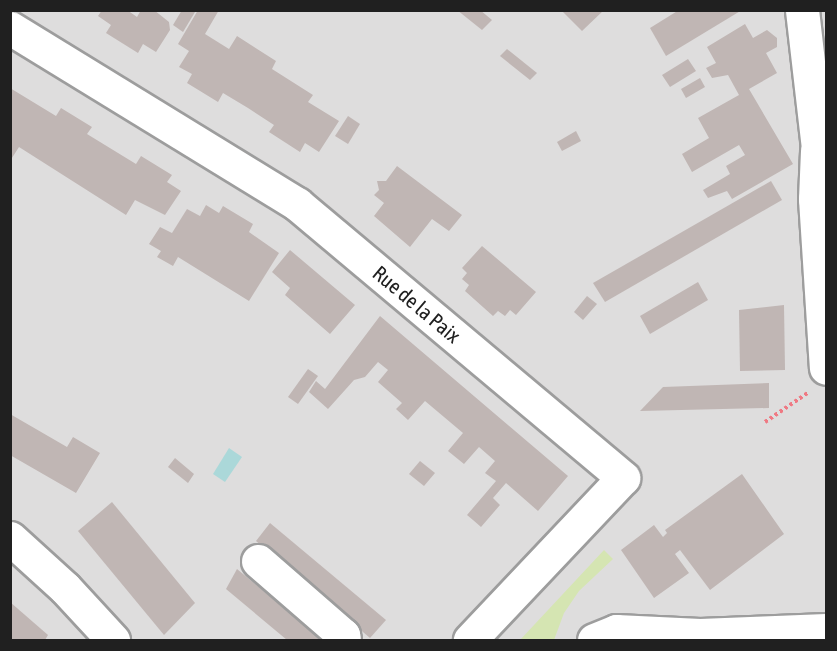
<!DOCTYPE html>
<style>
body{margin:0}
#map{position:relative;width:837px;height:651px;overflow:hidden;background:#f0ebe7;font-family:"Asap Condensed",sans-serif}
div>[style]{position:absolute}
.residential>*{inset:0;background:#dedddd}
.grass>*{inset:0;background:#d5e5b2}
.water>*{inset:0;background:#abd8d9}
.building>*{inset:0;background:#c0b6b4}
.path>*{height:4px;margin-top:-2px;transform-origin:0;background:repeating-linear-gradient(90deg,#ef7983 0 3px,transparent 0 6px)}
.roads{filter:drop-shadow(2px 0 #9d9d9d) drop-shadow(-2px 0 #9d9d9d) drop-shadow(0 2px #9d9d9d) drop-shadow(0 -2px #9d9d9d)}
.minor>*{height:33px;margin:-16.5px;padding:0 16.5px;transform-origin:16.5px;border-radius:16.5px;background:#fff}
span{translate:-50% -50%;white-space:nowrap;text-align:center;line-height:1.15;-webkit-text-stroke:5px #fff;paint-order:stroke}
.street-label{font-size:21px;color:#202020}
.frame{position:absolute;inset:0;border:12px solid #202020;pointer-events:none}
</style>
<div id="map">
<div class="residential">
<div style="clip-path:polygon(11px 11px,826px 11px,826px 640px,11px 640px)"></div>
</div>
<div class="grass">
<div style="clip-path:polygon(604px 550px,613px 559px,579px 591px,564px 613px,554px 640px,520px 640px)"></div>
</div>
<div class="water">
<div style="clip-path:polygon(229px 448px,242px 457px,225px 482px,213px 474px)"></div>
</div>
<div class="building">
<div style="clip-path:polygon(102px 10px,127px 10px,137px 17px,141px 10px,154px 10px,169px 22px,170px 30px,156px 52px,143px 44px,138px 53px,106px 33px,111px 25px,98px 16px)"></div>
<div style="clip-path:polygon(182px 10px,195px 12px,183px 32px,173px 25px)"></div>
<div style="clip-path:polygon(198px 10px,219px 10px,205px 34px,229px 49px,237px 36px,276px 61px,272px 69px,313px 95px,308px 102px,339px 121px,319px 152px,305px 143px,300px 152px,269px 132px,274px 125px,248px 108px,223px 93px,218px 102px,187px 83px,192px 74px,179px 67px,189px 51px,178px 44px)"></div>
<div style="clip-path:polygon(457px 10px,480px 10px,492px 20px,482px 30px)"></div>
<div style="clip-path:polygon(561px 10px,604px 10px,582px 31px)"></div>
<div style="clip-path:polygon(679px 10px,742px 10px,666px 56px,650px 28px)"></div>
<div style="clip-path:polygon(745px 24px,753px 38px,767px 30px,777px 38px,777px 47px,766px 53px,777px 73px,749px 89px,793px 164px,732px 199px,727px 191px,708px 198px,703px 190px,730px 174px,726px 166px,745px 155px,739px 145px,692px 172px,682px 154px,709px 138px,698px 118px,739px 95px,728px 75px,712px 78px,706px 68px,716px 63px,707px 47px)"></div>
<div style="clip-path:polygon(507px 49px,537px 73px,530px 80px,500px 56px)"></div>
<div style="clip-path:polygon(688px 59px,696px 71px,670px 87px,662px 75px)"></div>
<div style="clip-path:polygon(700px 78px,705px 87px,686px 98px,681px 89px)"></div>
<div style="clip-path:polygon(10px 88px,56px 116px,61px 108px,92px 127px,87px 134px,136px 164px,141px 156px,172px 175px,167px 182px,181px 191px,165px 215px,135px 200px,126px 215px,19px 147px,10px 161px)"></div>
<div style="clip-path:polygon(348px 116px,360px 124px,348px 144px,335px 136px)"></div>
<div style="clip-path:polygon(576px 131px,581px 141px,562px 151px,557px 142px)"></div>
<div style="clip-path:polygon(397px 166px,462px 215px,449px 231px,432px 219px,410px 247px,374px 216px,384px 203px,374px 195px,379px 190px,377px 181px,386px 181px)"></div>
<div style="clip-path:polygon(771px 181px,782px 200px,605px 302px,593px 283px)"></div>
<div style="clip-path:polygon(206px 205px,219px 213px,223px 206px,253px 224px,249px 232px,279px 253px,249px 301px,178px 257px,173px 266px,157px 257px,161px 251px,149px 244px,160px 227px,172px 233px,187px 209px,200px 216px)"></div>
<div style="clip-path:polygon(482px 246px,536px 292px,516px 315px,510px 310px,505px 316px,498px 311px,493px 316px,465px 291px,469px 285px,462px 279px,467px 273px,462px 268px)"></div>
<div style="clip-path:polygon(290px 250px,355px 305px,330px 334px,285px 295px,290px 288px,272px 272px)"></div>
<div style="clip-path:polygon(698px 282px,708px 300px,650px 334px,640px 316px)"></div>
<div style="clip-path:polygon(587px 296px,597px 304px,583px 320px,574px 312px)"></div>
<div style="clip-path:polygon(784px 305px,785px 370px,740px 371px,739px 310px)"></div>
<div style="clip-path:polygon(380px 316px,568px 476px,538px 511px,506px 483px,493px 498px,500px 505px,481px 527px,473px 520px,467px 515px,496px 481px,485px 473px,495px 461px,479px 447px,464px 464px,448px 451px,463px 433px,425px 401px,408px 420px,396px 409px,402px 403px,378px 382px,388px 370px,378px 362px,365px 377px,354px 380px,328px 409px,309px 392px,316px 381px,325px 389px)"></div>
<div style="clip-path:polygon(308px 369px,318px 376px,298px 404px,288px 397px)"></div>
<div style="clip-path:polygon(769px 383px,769px 408px,640px 411px,663px 387px)"></div>
<div style="clip-path:polygon(10px 414px,67px 447px,73px 437px,100px 453px,76px 493px,10px 455px)"></div>
<div style="clip-path:polygon(175px 458px,194px 474px,188px 483px,168px 467px)"></div>
<div style="clip-path:polygon(420px 461px,435px 473px,424px 486px,409px 474px)"></div>
<div style="clip-path:polygon(742px 474px,784px 534px,710px 590px,680px 550px,675px 554px,689px 573px,654px 598px,621px 550px,654px 525px,663px 537px,667px 533px,665px 530px)"></div>
<div style="clip-path:polygon(112px 502px,195px 603px,164px 635px,78px 531px)"></div>
<div style="clip-path:polygon(270px 523px,386px 620px,370px 638px,256px 541px)"></div>
<div style="clip-path:polygon(237px 569px,260px 588px,322px 640px,287px 640px,226px 589px)"></div>
<div style="clip-path:polygon(10px 602px,48px 635px,45px 640px,10px 640px)"></div>
</div>
<div class="path">
<div style="left:765px;top:422px;width:53px;rotate:-34.3deg"></div>
</div>
<div class="roads">
<div class="minor">
<div style="left:802px;top:10px;width:164px;rotate:83.4deg"></div>
<div style="left:10px;top:28px;width:337px;rotate:31.5deg"></div>
<div style="left:297px;top:204px;width:426px;rotate:40deg"></div>
<div style="left:623px;top:478px;width:223px;rotate:133.4deg"></div>
<div style="left:817px;top:151px;width:48px;rotate:92.4deg"></div>
<div style="left:815px;top:199px;width:169px;rotate:86.3deg"></div>
<div style="left:10px;top:538px;width:74px;rotate:42.3deg"></div>
<div style="left:65px;top:588px;width:71px;rotate:47.3deg"></div>
<div style="left:258px;top:561px;width:113px;rotate:41deg"></div>
<div style="left:343px;top:635px;width:5px;rotate:79deg"></div>
<div style="left:594px;top:640px;width:24px;rotate:-22deg"></div>
<div style="left:616px;top:631px;width:84px;rotate:2.7deg"></div>
<div style="left:700px;top:635px;width:126px;rotate:-2.3deg"></div>
</div>
</div>
<div class="street-label">
<span style="left:417px;top:304px;rotate:40deg">Rue de la Paix</span>
</div>
<div class="frame"></div>
</div>
